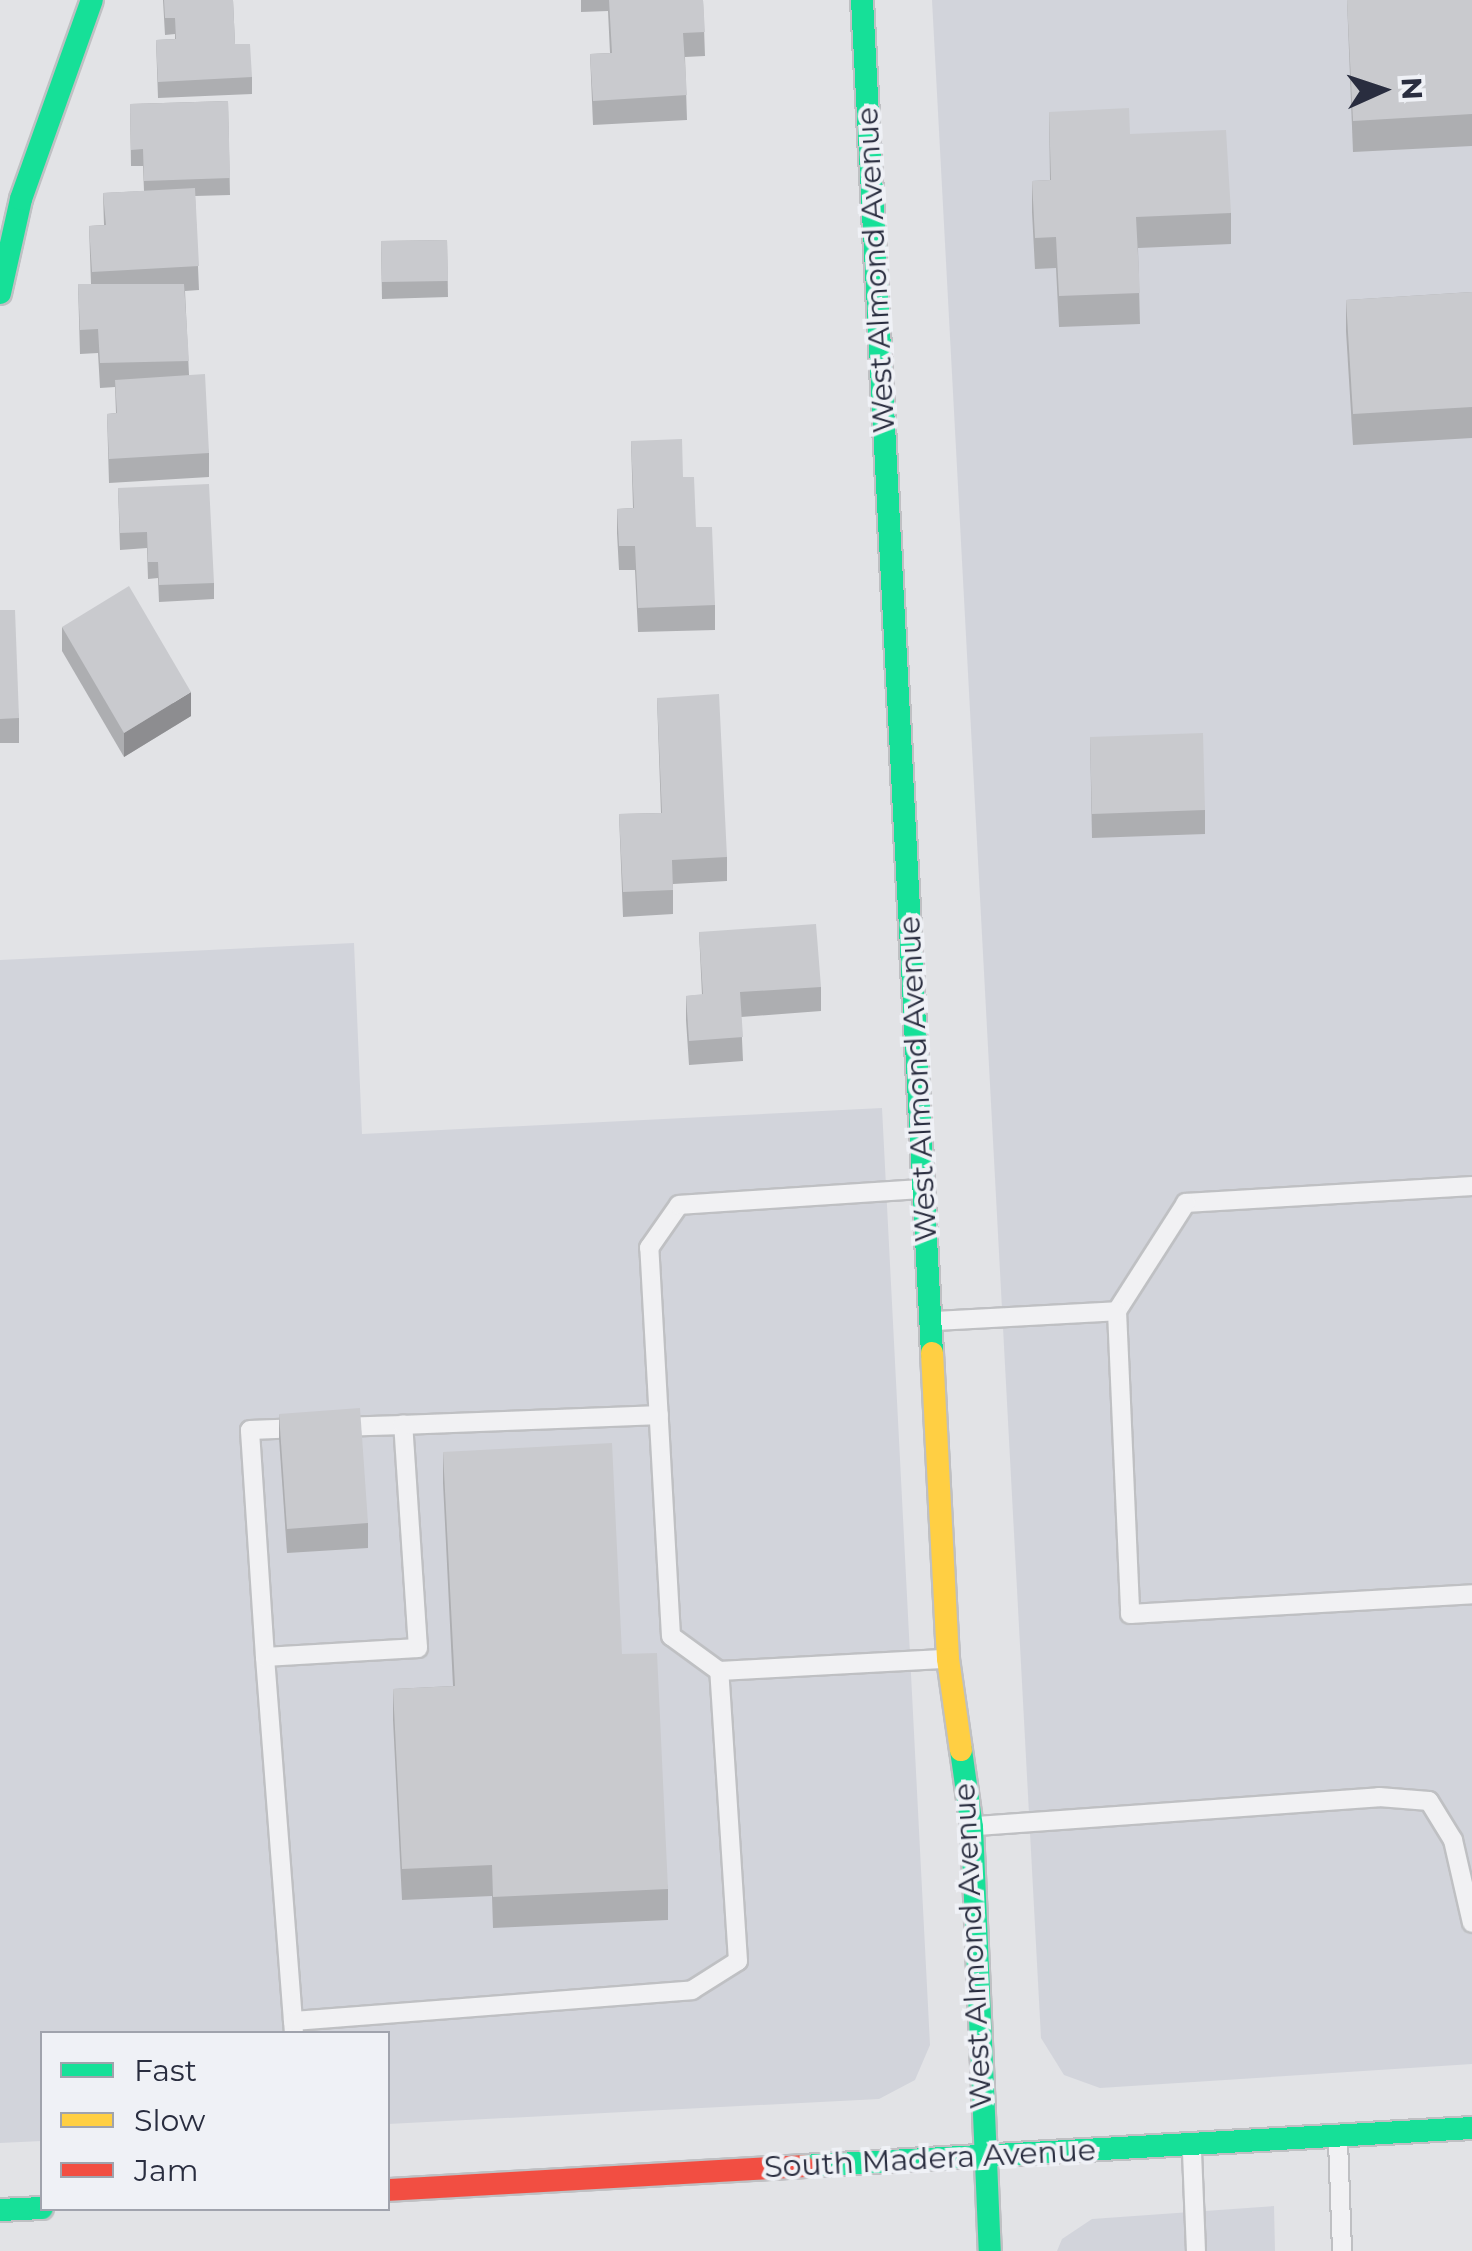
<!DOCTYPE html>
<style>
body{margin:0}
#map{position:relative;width:1472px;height:2251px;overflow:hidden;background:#e2e3e6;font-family:Montserrat,sans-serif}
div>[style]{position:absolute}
.built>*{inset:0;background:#d2d4db}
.roads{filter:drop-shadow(2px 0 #bfc0c3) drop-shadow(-2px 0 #bfc0c3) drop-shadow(0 2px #bfc0c3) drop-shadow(0 -2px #bfc0c3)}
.lane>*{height:18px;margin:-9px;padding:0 9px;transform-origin:9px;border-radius:9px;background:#f1f1f3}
.fast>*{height:22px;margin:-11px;padding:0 11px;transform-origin:11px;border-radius:11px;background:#16e098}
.slow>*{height:22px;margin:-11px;padding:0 11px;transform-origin:11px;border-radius:11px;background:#ffcf43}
.jam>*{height:22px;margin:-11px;padding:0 11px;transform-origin:11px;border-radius:11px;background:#f24e42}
.wall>*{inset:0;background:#adaeb1}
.shaded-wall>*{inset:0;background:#8d8d90}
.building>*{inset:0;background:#c9cace}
span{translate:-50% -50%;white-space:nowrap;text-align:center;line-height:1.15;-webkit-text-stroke:8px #eff1f6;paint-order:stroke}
.street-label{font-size:30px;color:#292d3f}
.legend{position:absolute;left:40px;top:2031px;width:350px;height:180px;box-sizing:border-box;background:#eff1f6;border:2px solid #a0a3ad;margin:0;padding:12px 18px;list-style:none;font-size:30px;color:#292d3f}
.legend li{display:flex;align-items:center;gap:20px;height:50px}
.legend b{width:50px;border:2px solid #a0a3ad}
.north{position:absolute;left:1332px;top:40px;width:100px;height:100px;-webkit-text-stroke:8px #eff1f6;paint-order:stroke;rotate:87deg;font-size:28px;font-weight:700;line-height:40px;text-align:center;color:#292d3f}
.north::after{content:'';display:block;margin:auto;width:35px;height:45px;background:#292d3f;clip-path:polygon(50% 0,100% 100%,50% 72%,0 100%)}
</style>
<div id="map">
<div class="built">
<div style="clip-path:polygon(932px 0,1472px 0,1472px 2064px,1100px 2088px,1064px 2075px,1041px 2038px)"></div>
<div style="clip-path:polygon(354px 943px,362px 1134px,882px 1108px,930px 2045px,915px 2080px,879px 2099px,388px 2124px,388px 2034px,42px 2034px,42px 2141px,0 2143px,0 960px)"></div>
<div style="clip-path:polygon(1274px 2206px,1275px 2251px,1057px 2251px,1062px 2239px,1092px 2219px)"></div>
</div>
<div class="roads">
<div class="lane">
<div style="left:1472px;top:1186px;width:287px;rotate:176.6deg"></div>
<div style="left:1186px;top:1203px;width:128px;rotate:122.6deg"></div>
<div style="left:1117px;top:1311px;width:303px;rotate:87.5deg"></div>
<div style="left:1130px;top:1614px;width:343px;rotate:-3.3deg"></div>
<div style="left:935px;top:1321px;width:182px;rotate:-3.1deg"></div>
<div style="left:337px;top:1427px;width:66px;rotate:-1.7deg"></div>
<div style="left:265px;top:1657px;width:227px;rotate:-93.8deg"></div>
<div style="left:250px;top:1430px;width:51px;rotate:-2.2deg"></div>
<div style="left:719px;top:1671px;width:224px;rotate:-3.1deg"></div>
<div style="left:977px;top:1826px;width:403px;rotate:-4.1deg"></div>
<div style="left:1379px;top:1797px;width:50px;rotate:4.6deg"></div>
<div style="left:1429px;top:1801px;width:46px;rotate:58.4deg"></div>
<div style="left:1453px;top:1840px;width:85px;rotate:77.1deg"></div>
<div style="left:293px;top:2021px;width:365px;rotate:-94.4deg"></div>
<div style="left:265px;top:1657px;width:153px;rotate:-3.4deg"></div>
<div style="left:418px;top:1648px;width:224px;rotate:-93.8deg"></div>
<div style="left:403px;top:1425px;width:256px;rotate:-2.2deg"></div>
<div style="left:294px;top:2034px;width:13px;rotate:-94deg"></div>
<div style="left:293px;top:2021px;width:400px;rotate:-4.4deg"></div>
<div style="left:692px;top:1990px;width:54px;rotate:-32.2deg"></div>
<div style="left:738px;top:1961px;width:291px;rotate:-93.7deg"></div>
<div style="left:719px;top:1671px;width:59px;rotate:-143.9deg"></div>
<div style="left:671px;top:1636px;width:389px;rotate:-93.2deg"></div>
<div style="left:649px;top:1248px;width:52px;rotate:-55.1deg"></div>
<div style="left:679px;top:1205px;width:241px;rotate:-3.8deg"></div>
<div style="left:1338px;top:2141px;width:110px;rotate:87.9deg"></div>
<div style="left:1192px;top:2152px;width:99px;rotate:87.7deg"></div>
</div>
<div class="fast">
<div style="left:862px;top:0;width:1355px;rotate:87.04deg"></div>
<div style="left:0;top:293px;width:96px;rotate:-77.4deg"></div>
<div style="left:21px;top:199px;width:211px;rotate:-70.4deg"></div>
<div style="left:961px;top:1750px;width:78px;rotate:81.9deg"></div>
<div style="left:972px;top:1827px;width:424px;rotate:87.6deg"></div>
<div style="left:803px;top:2166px;width:670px;rotate:-3.25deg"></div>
<div style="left:0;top:2210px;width:42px;rotate:-2.7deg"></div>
</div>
<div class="slow">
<div style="left:932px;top:1353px;width:306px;rotate:87deg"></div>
<div style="left:948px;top:1659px;width:92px;rotate:81.9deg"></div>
</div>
<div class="jam">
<div style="left:388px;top:2190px;width:416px;rotate:-3.3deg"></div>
</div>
</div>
<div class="wall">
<div style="clip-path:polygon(163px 0,233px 0,235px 44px,252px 77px,252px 94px,158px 98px,156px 40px,175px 39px,175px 34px,165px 35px)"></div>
<div style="clip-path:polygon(581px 0,703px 0,705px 56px,685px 57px,687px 120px,593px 125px,590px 54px,610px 53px,608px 11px,581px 12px)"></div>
<div style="clip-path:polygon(1347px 0,1472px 0,1472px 146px,1353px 152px)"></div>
<div style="clip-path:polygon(228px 101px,230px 195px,195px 196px,199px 290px,185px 291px,189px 375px,209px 453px,209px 477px,109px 483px,107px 414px,116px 413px,115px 387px,100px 388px,98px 353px,80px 354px,78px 284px,91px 284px,89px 226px,104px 225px,103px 193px,144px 191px,143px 166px,131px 166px,130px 104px)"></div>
<div style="clip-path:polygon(1049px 112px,1130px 134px,1231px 213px,1231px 244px,1138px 248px,1140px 324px,1059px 327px,1056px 268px,1035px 269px,1032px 212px,1032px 181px,1050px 180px)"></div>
<div style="clip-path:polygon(447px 240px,448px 297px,382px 299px,381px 241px)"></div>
<div style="clip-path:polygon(1472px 292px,1472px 438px,1353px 445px,1346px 331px,1346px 300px)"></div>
<div style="clip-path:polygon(631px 441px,683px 477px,715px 605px,715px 630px,638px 632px,635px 570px,619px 570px,617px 533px,617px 509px,633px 508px)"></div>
<div style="clip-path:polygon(118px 488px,214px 583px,214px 599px,159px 602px,158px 578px,148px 579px,147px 548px,120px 550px)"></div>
<div style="clip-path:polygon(0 610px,19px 718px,19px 743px,0 743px)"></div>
<div style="clip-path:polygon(62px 627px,191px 716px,124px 757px,62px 651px)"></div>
<div style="clip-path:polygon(657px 698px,727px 857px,727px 881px,673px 884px,673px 914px,623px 917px,619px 814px,661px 813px)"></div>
<div style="clip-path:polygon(1090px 737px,1205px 810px,1205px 834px,1092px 838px)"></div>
<div style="clip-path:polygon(699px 932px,821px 987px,821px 1011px,741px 1017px,743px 1061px,689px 1065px,686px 1020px,686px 996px,702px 995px)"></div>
<div style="clip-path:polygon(279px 1414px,368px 1523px,368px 1548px,287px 1553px,279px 1438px)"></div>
<div style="clip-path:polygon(443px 1452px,622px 1654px,668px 1889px,668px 1920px,493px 1928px,492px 1896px,402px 1900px,393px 1720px,393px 1689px,453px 1686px,443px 1483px)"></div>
</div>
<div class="shaded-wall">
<div style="clip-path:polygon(191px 692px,191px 716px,124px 757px,124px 733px)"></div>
</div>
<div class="building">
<div style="clip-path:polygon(164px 0,233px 0,235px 44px,250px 44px,252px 77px,158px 82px,156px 40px,176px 39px,175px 18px,165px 18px)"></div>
<div style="clip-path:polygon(609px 0,703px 0,705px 32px,683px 33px,687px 95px,593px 101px,590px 54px,612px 53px)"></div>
<div style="clip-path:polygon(1347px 0,1472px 0,1472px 114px,1353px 121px)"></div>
<div style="clip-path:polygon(228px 101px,230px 178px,144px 181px,143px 149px,131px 150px,130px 104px)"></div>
<div style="clip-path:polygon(1129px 108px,1130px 134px,1226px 130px,1231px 213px,1136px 217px,1140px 293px,1059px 296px,1056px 237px,1035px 238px,1032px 181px,1051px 180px,1049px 112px)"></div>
<div style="clip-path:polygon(195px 188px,199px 266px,92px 272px,89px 226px,106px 225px,103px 193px)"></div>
<div style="clip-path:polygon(447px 240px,448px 281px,382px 282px,381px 241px)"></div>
<div style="clip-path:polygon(78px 284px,184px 284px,189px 361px,100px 363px,98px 329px,80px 330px)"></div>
<div style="clip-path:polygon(1472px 292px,1472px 407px,1353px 414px,1346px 300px)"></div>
<div style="clip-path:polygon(205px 374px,209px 453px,109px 459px,107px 414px,117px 413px,115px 380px)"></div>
<div style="clip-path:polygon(682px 439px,683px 477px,694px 477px,696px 527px,712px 527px,715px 605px,638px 608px,635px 546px,619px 546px,617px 509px,634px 508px,631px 441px)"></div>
<div style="clip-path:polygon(209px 484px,214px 583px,159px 585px,158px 562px,148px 562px,147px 532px,120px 533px,118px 488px)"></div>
<div style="clip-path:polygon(129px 586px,191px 692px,124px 733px,62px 627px)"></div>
<div style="clip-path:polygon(0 610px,15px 610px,19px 718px,0 719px)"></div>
<div style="clip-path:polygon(719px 694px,727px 857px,672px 860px,673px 890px,623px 892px,619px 814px,662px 813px,657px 698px)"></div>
<div style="clip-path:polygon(1203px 733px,1205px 810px,1092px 814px,1090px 737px)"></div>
<div style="clip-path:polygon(816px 924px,821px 987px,740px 992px,743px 1037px,689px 1041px,686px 996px,703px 994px,699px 932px)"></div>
<div style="clip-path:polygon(360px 1408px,368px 1523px,287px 1529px,279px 1414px)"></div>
<div style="clip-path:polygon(612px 1443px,622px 1654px,657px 1653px,668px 1889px,493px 1897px,492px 1865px,402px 1869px,393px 1689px,455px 1686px,443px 1452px)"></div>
</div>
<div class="street-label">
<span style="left:876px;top:270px;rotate:-93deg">West Almond Avenue</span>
<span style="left:918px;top:1079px;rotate:-93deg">West Almond Avenue</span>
<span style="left:973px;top:1946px;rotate:-93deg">West Almond Avenue</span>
<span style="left:930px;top:2159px;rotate:-3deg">South Madera Avenue</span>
</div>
<ul class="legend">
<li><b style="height:12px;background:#16e098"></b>Fast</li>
<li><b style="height:12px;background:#ffcf43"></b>Slow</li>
<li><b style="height:12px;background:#f24e42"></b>Jam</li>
</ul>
<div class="north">N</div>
</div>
